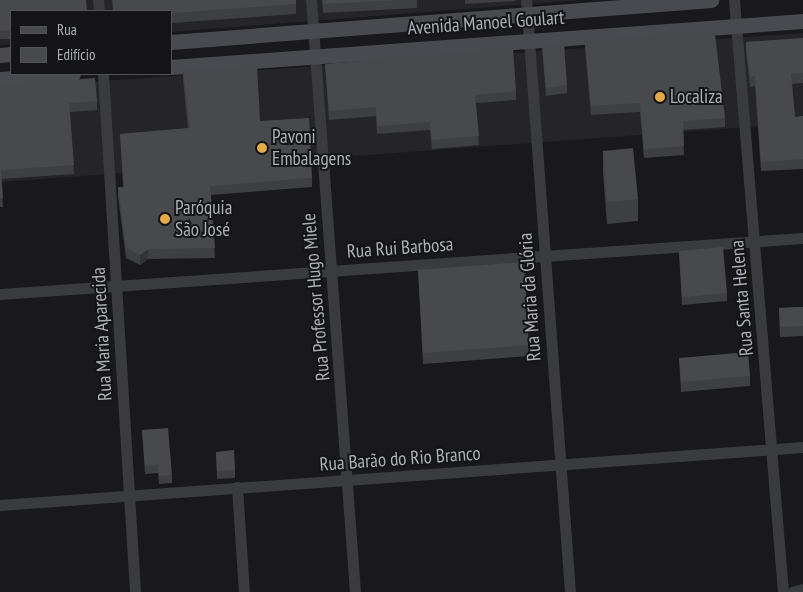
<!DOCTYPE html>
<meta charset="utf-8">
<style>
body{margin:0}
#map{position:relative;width:803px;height:592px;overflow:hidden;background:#19191b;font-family:"PT Sans Narrow",sans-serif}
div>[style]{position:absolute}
.built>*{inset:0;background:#252528}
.street>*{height:11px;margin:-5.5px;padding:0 5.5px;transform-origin:5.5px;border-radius:5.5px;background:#3a3b3f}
.secondary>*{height:15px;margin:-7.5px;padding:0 7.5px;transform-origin:7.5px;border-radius:7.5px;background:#484a4f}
.wall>*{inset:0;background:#3e3f42}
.shaded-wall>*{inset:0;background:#323336}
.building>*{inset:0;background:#48494d}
.dots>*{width:14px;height:14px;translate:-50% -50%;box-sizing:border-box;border:2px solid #141416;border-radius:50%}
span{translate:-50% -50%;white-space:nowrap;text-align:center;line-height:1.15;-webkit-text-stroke:4px #141416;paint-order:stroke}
.street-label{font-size:19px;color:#acb1b9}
.poi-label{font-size:19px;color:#acb1b9}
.left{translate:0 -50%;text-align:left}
.legend{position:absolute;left:10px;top:10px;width:162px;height:65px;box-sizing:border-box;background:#141416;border:1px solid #515357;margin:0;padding:6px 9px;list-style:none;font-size:15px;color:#acb1b9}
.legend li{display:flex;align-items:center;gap:10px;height:25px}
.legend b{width:25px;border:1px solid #515357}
</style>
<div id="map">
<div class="built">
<div style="clip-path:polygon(0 0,580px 0,171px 32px,171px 11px,11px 11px,11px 44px,0 45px)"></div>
<div style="clip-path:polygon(803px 33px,803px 123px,0 182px,0 88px)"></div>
</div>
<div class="street">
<div style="left:98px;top:0;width:11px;rotate:85deg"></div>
<div style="left:311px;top:0;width:594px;rotate:85.75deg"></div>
<div style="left:526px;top:0;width:594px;rotate:85.75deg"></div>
<div style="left:734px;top:0;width:594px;rotate:85.27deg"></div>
<div style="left:103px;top:74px;width:519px;rotate:86.46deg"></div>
<div style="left:0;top:294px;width:805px;rotate:-3.99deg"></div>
<div style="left:237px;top:487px;width:105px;rotate:86.2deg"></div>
<div style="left:0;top:505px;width:805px;rotate:-4.13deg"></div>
<div style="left:792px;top:592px;width:11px;rotate:-15deg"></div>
</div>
<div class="secondary">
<div style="left:171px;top:42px;width:542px;rotate:-4.45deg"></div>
<div style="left:0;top:55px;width:11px;rotate:-5deg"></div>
<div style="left:171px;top:67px;width:634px;rotate:-4.16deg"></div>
<div style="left:0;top:79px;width:73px;rotate:-3.9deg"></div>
</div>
<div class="wall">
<div style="clip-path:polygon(0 0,11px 11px,11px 39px,0 39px)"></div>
<div style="clip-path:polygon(112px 0,296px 0,296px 14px,171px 23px,171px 11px,113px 11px)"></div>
<div style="clip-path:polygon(322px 0,417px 0,417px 8px,323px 13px)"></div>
<div style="clip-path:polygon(465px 0,515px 0,515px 1px,465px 4px)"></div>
<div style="clip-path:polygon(803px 38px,803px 83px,792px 84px,795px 117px,803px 116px,803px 169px,761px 171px,755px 86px,750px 87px,746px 52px,746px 42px)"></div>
<div style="clip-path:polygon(585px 41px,725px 118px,725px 127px,683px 130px,684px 155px,644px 158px,640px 112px,591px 115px,585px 50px)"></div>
<div style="clip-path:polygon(542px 46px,567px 85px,567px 93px,546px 96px)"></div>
<div style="clip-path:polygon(325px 64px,516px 91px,516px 100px,476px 103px,479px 145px,432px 149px,430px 130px,377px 134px,376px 116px,329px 120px)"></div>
<div style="clip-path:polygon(183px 70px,260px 121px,312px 178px,312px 187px,211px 195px,215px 258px,148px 259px,140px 265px,126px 258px,118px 197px,118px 187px,123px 187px,120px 134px,188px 128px,183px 80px)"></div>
<div style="clip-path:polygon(0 85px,97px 101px,97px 110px,70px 112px,74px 174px,1px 179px,3px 207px,0 207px)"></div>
<div style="clip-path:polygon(603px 151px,638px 199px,638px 221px,607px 224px,603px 173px)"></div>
<div style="clip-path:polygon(679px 251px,727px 293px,727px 301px,682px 305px)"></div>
<div style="clip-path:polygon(418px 270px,529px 345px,529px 356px,423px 364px)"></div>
<div style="clip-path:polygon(803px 307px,803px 336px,780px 337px,779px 308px)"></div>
<div style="clip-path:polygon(679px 358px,750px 376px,750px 386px,681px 392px)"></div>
<div style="clip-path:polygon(142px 430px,172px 475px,172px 483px,159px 484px,158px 473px,145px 474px)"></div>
<div style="clip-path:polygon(216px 452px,235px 470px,235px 478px,217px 479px)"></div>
</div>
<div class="shaded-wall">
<div style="clip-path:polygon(148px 249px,148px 259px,140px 265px,140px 255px)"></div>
</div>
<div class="building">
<div style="clip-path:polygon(0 0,86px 0,87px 11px,11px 11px,11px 30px,0 31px)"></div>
<div style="clip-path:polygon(113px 0,296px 0,296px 4px,171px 13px,171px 11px,113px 11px)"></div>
<div style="clip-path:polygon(323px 0,400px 0,323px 4px)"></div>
<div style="clip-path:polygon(677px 33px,715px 34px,725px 118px,683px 121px,684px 146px,644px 149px,640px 103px,591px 106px,585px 41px)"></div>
<div style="clip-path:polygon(803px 38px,803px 73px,791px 74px,795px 117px,803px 116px,803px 159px,761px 162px,755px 76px,750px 77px,746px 42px)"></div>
<div style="clip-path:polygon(564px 44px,567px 85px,546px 88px,542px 46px)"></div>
<div style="clip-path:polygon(513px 48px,516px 91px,475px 95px,479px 136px,432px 140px,430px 122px,377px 126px,376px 107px,329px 111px,325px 64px)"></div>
<div style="clip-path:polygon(257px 66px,260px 121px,309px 118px,312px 178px,210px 186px,215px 248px,148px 249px,140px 255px,126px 248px,118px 187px,124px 187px,120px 134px,190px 128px,183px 70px)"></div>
<div style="clip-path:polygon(95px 78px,97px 101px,69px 103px,74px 165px,1px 170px,3px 198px,0 198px,0 85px)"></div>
<div style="clip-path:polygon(633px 148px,638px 199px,607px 202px,603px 151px)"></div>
<div style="clip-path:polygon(723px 247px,727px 293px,682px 297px,679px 251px)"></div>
<div style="clip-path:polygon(524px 262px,529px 345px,423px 353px,418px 270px)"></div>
<div style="clip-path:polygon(803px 307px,803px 326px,780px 327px,779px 308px)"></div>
<div style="clip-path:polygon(748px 352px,750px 376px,681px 382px,679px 358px)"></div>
<div style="clip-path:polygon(168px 428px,172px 475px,159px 476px,158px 465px,145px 466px,142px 430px)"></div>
<div style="clip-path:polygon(234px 450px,235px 470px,217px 471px,216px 452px)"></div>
</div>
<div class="dots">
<div style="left:660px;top:97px;background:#e4aa47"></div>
<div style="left:262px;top:148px;background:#e4aa47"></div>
<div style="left:165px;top:219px;background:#e4aa47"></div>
</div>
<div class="street-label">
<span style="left:486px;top:23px;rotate:-4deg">Avenida Manoel Goulart</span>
<span style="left:400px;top:248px;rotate:-4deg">Rua Rui Barbosa</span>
<span style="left:316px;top:297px;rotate:-95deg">Rua Professor Hugo Miele</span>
<span style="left:530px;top:297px;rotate:-94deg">Rua Maria da Glória</span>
<span style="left:742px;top:298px;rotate:-95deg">Rua Santa Helena</span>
<span style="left:102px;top:334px;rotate:-93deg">Rua Maria Aparecida</span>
<span style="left:400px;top:459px;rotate:-4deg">Rua Barão do Rio Branco</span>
</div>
<div class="poi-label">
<span class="left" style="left:670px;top:97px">Localiza</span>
<span class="left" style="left:272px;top:148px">Pavoni<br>Embalagens</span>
<span class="left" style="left:175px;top:219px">Paróquia<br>São José</span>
</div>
<ul class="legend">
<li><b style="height:6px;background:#484a4f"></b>Rua</li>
<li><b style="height:14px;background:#48494d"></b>Edifício</li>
</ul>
</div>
